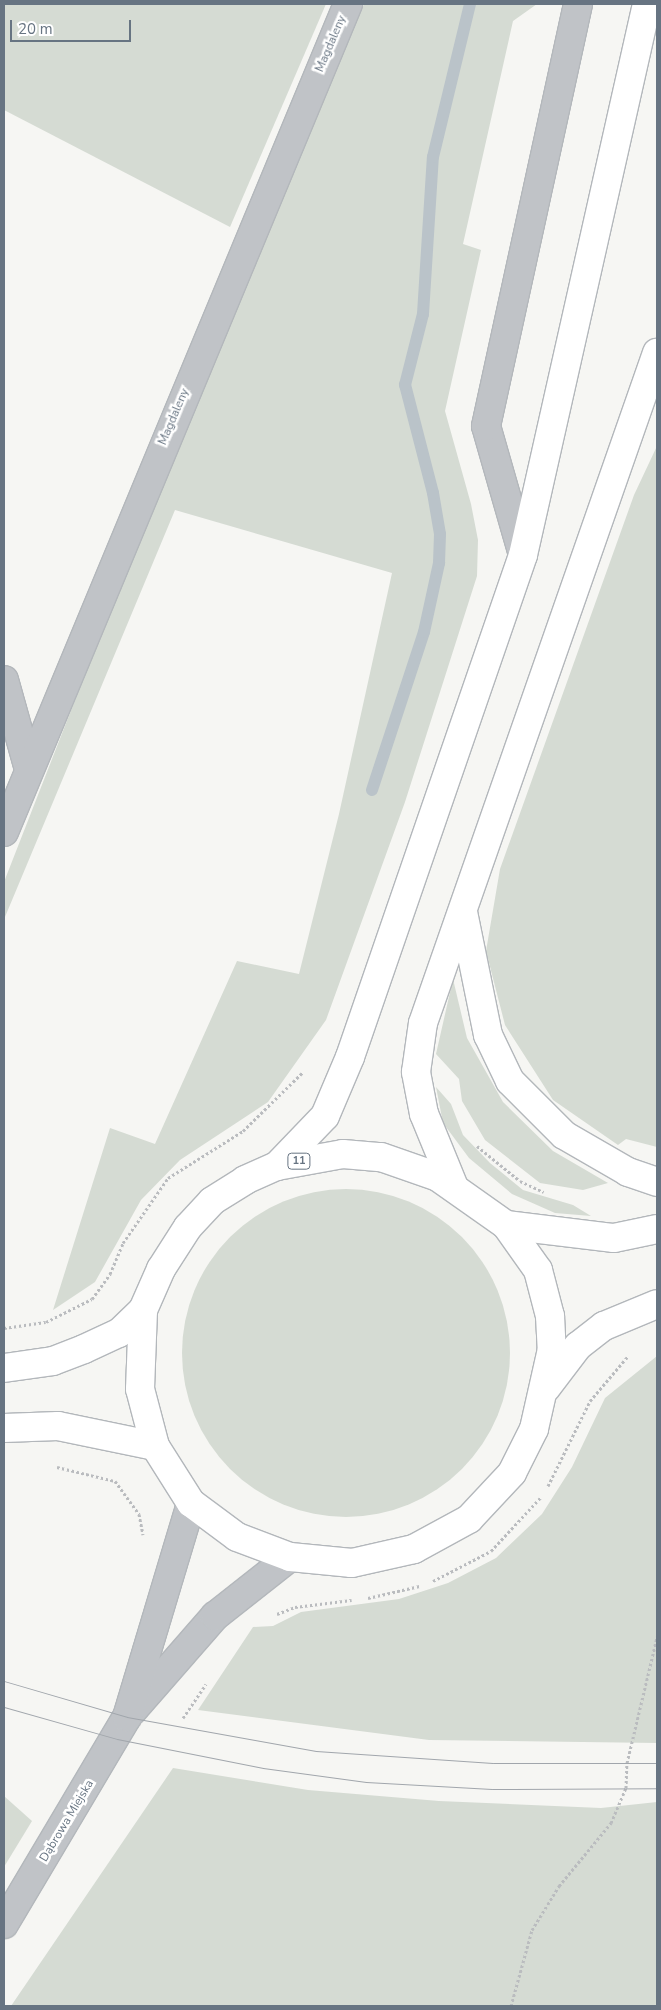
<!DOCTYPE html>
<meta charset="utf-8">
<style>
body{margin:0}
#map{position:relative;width:661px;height:2010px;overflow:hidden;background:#f6f6f3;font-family:"Nunito Sans",sans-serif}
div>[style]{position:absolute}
.green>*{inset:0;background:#d5dbd3}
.round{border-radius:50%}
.stream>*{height:12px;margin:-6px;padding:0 6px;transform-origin:6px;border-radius:6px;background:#bac3c9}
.path>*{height:3px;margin-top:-1.5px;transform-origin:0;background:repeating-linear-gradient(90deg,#babcbf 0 2.5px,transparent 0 5px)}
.roads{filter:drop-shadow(1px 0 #b3b7bb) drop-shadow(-1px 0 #b3b7bb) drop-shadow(0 1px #b3b7bb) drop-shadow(0 -1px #b3b7bb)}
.minor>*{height:28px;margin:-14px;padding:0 14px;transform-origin:14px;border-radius:14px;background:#c0c3c7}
.major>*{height:28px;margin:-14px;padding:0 14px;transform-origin:14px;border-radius:14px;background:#fff}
.highway>*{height:28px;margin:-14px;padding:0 14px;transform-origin:14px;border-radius:14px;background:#fff}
.tram>*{height:1px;margin:-0.5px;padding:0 0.5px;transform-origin:0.5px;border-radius:0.5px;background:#a1a6ac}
span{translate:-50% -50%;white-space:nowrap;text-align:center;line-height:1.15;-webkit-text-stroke:5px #fff;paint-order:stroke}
.shield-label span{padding:1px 4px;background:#fff;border:1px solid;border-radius:4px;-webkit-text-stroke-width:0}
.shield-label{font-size:11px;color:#677482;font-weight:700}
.street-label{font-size:12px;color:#677482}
.frame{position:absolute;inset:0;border:5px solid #677482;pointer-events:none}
.scale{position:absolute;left:10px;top:20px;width:121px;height:22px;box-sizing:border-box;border:2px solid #677482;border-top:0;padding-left:6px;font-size:15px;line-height:18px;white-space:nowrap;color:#677482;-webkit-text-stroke:4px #fff;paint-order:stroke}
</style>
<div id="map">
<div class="green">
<div style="clip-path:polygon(4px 4px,326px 4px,230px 227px,4px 110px)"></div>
<div style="clip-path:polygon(364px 4px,537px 4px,513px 21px,463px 244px,481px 250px,445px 411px,471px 504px,478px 540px,477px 576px,405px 802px,326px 1020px,268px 1102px,180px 1160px,141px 1200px,95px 1282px,53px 1310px,110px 1128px,155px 1144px,237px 961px,299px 974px,339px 814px,392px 573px,175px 510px,5px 917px,4px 882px,170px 457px)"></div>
<div style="clip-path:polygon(657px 446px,657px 1147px,626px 1139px,618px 1145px,553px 1100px,505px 1025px,486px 951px,500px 869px,634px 495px)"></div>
<div style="clip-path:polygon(453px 979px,467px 1038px,503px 1102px,553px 1151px,608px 1183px,583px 1190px,540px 1183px,485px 1140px,462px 1101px,459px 1079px,436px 1054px)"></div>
<div style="clip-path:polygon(436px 1087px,451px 1104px,463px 1135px,490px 1163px,523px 1190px,573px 1205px,591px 1216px,555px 1213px,512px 1194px,469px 1158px,443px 1123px)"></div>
<div class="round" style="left:182px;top:1189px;width:328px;height:328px"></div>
<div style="clip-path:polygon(657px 1356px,657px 1743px,429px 1740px,198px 1710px,253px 1627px,273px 1626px,301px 1612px,399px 1599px,448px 1583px,496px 1558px,542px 1514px,572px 1467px,605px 1398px)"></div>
<div style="clip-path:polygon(173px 1768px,308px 1790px,439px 1801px,601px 1808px,657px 1802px,657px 2006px,11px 2006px)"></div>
<div style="clip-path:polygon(4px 1796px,32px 1821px,4px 1867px)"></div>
</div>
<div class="stream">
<div style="left:372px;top:790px;width:166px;rotate:-71.8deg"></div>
<div style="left:424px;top:632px;width:71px;rotate:-77.7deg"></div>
<div style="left:439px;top:563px;width:29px;rotate:-88deg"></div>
<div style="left:440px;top:534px;width:42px;rotate:-99.7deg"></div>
<div style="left:433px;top:493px;width:112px;rotate:-104.5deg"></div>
<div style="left:405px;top:385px;width:73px;rotate:-75.8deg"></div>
<div style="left:423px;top:314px;width:157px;rotate:-86.4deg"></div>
<div style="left:433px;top:157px;width:157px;rotate:-76.4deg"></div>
</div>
<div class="path">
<div style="left:477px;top:1146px;width:55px;rotate:39.1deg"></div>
<div style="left:520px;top:1181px;width:26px;rotate:25deg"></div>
<div style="left:4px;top:1328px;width:42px;rotate:-8.1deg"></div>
<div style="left:46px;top:1322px;width:51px;rotate:-26.6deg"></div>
<div style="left:92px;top:1299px;width:31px;rotate:-54deg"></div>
<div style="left:110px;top:1274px;width:34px;rotate:-67deg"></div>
<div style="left:123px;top:1243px;width:79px;rotate:-55.3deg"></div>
<div style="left:168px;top:1178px;width:89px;rotate:-32.1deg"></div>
<div style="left:243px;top:1131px;width:84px;rotate:-44.5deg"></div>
<div style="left:57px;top:1467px;width:60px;rotate:13.6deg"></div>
<div style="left:115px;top:1481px;width:41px;rotate:54deg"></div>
<div style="left:139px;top:1514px;width:21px;rotate:79deg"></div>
<div style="left:548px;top:1486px;width:95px;rotate:-63.7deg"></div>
<div style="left:590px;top:1401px;width:59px;rotate:-49.8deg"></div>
<div style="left:433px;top:1581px;width:65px;rotate:-27.3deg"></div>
<div style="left:491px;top:1551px;width:74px;rotate:-47.2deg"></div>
<div style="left:368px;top:1598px;width:53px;rotate:-13deg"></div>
<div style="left:277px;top:1614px;width:19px;rotate:-21deg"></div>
<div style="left:295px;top:1607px;width:57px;rotate:-7deg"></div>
<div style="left:183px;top:1718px;width:41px;rotate:-55.9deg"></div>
<div style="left:511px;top:2006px;width:79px;rotate:-74.6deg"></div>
<div style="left:532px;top:1930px;width:52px;rotate:-58.5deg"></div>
<div style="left:559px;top:1886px;width:82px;rotate:-50.5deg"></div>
<div style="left:611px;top:1823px;width:38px;rotate:-67deg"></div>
<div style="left:626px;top:1788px;width:25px;rotate:-88deg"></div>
<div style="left:627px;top:1763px;width:130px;rotate:-76.6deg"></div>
</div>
<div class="roads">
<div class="minor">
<div style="left:523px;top:555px;width:134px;rotate:-106deg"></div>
<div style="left:486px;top:426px;width:432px;rotate:-77.7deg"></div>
<div style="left:4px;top:680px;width:89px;rotate:74.4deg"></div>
<div style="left:4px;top:832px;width:897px;rotate:-67.44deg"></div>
<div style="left:133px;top:1710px;width:125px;rotate:-48.9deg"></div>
<div style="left:215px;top:1616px;width:95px;rotate:-38.2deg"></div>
<div style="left:4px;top:1924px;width:241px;rotate:-59.3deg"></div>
<div style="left:127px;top:1717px;width:223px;rotate:-73.3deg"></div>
</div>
<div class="major">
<div style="left:506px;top:1225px;width:109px;rotate:6.9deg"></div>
<div style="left:614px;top:1238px;width:44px;rotate:-11.8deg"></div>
<div style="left:546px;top:1388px;width:53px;rotate:-52.7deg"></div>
<div style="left:578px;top:1346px;width:33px;rotate:-38deg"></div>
<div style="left:604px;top:1326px;width:57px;rotate:-22.5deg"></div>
</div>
<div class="highway">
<div style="left:463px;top:912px;width:126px;rotate:78.5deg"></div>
<div style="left:488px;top:1035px;width:51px;rotate:64.4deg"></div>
<div style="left:510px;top:1081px;width:76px;rotate:45deg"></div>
<div style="left:564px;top:1135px;width:74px;rotate:30deg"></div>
<div style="left:628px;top:1172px;width:31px;rotate:19deg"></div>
<div style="left:343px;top:1154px;width:38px;rotate:5deg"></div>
<div style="left:381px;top:1157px;width:60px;rotate:19.3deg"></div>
<div style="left:438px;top:1177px;width:83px;rotate:35.2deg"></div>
<div style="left:506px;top:1225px;width:55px;rotate:54.6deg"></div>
<div style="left:538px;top:1270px;width:48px;rotate:75.4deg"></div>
<div style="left:550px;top:1316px;width:33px;rotate:87deg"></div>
<div style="left:552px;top:1349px;width:82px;rotate:102.7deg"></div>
<div style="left:534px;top:1429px;width:49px;rotate:116.6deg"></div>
<div style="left:512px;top:1473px;width:63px;rotate:133.1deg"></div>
<div style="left:469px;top:1519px;width:63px;rotate:151.4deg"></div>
<div style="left:414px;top:1549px;width:64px;rotate:167.3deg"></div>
<div style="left:352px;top:1563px;width:62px;rotate:-174.5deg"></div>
<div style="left:290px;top:1557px;width:57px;rotate:-159.3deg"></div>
<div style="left:237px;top:1537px;width:57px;rotate:-143.5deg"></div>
<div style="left:191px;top:1503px;width:67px;rotate:-122.3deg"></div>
<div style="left:155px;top:1446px;width:59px;rotate:-104.7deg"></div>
<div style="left:140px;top:1389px;width:79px;rotate:-87.8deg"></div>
<div style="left:143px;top:1310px;width:45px;rotate:-66.3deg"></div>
<div style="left:161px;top:1269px;width:50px;rotate:-57.3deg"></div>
<div style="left:188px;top:1227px;width:35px;rotate:-47deg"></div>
<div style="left:212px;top:1201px;width:39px;rotate:-32deg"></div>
<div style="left:245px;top:1180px;width:35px;rotate:-24deg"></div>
<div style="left:277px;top:1166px;width:67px;rotate:-10.3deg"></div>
<div style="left:277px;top:1166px;width:69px;rotate:-46.2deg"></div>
<div style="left:325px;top:1116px;width:64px;rotate:-67deg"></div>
<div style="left:350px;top:1057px;width:531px;rotate:-70.98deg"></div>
<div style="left:523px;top:555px;width:565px;rotate:-77.32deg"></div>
<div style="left:454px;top:1187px;width:79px;rotate:-112.3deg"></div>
<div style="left:424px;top:1114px;width:43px;rotate:-100.8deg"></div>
<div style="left:416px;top:1072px;width:49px;rotate:-81.9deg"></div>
<div style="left:423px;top:1023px;width:710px;rotate:-70.75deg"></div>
<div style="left:4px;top:1368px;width:49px;rotate:-8.1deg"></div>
<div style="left:53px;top:1361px;width:33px;rotate:-21deg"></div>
<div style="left:84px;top:1349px;width:38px;rotate:-25deg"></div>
<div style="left:119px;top:1333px;width:33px;rotate:-44deg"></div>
<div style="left:4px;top:1428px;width:54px;rotate:-2.1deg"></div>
<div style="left:58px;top:1426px;width:99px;rotate:11.7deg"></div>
</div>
</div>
<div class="tram">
<div style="left:4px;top:1681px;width:128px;rotate:16.3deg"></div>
<div style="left:127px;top:1717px;width:192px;rotate:10.2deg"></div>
<div style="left:316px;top:1751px;width:177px;rotate:3.9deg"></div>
<div style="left:493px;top:1763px;width:164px"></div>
<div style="left:4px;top:1707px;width:117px;rotate:15.8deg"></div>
<div style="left:117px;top:1739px;width:149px;rotate:11.2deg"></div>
<div style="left:263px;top:1768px;width:104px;rotate:7.7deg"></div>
<div style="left:366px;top:1782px;width:126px;rotate:3.2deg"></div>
<div style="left:492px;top:1789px;width:165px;rotate:-0.3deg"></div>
</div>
<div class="shield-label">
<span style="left:299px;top:1161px">11</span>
</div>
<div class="street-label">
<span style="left:331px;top:44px;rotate:-67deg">Magdaleny</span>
<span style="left:174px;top:417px;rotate:-67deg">Magdaleny</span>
<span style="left:67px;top:1821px;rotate:-59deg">Dąbrowa Miejska</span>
</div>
<div class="frame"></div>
<div class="scale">20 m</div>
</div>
